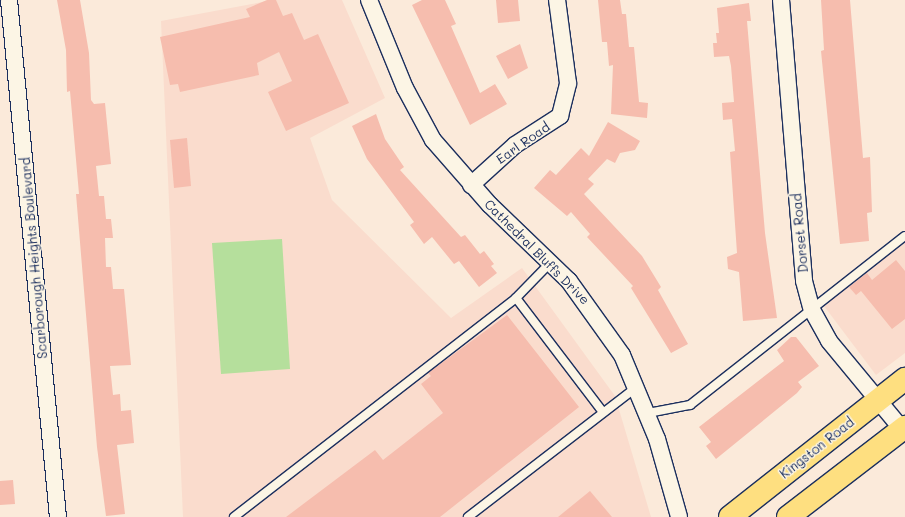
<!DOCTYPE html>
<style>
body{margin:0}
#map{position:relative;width:905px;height:517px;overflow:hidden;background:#fbeada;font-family:Mali,sans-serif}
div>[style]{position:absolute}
.built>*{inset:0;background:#fadccd}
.green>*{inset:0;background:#b5df9c}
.building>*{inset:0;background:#f6bdae}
.roads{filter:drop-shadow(1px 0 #1b2f5e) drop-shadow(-1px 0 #1b2f5e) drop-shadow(0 1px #1b2f5e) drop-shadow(0 -1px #1b2f5e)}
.lane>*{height:8px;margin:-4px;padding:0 4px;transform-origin:4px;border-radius:4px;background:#fcf5e5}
.street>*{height:16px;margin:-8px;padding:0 8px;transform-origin:8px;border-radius:8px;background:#fcf5e5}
.primary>*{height:22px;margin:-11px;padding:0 11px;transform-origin:11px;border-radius:11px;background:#fedf80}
span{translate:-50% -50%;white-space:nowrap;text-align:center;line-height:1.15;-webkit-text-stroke:3px #fcf5e5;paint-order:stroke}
.street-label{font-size:13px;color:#1b2f5e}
</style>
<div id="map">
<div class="built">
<div style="clip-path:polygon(273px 0,342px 0,385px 98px,310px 138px,332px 200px,451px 318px,522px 268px,615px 396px,651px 517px,183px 517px,161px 21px)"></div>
<div style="clip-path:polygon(905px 236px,905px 353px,876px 375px,821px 302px)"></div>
</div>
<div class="green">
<div style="clip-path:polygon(282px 239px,290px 369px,221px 374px,212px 243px)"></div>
</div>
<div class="building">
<div style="clip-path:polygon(57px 0,80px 0,89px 53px,91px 100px,94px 104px,105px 103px,111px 164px,96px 166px,99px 196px,104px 196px,106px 219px,111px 219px,113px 238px,105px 238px,106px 267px,111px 267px,113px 289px,124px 289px,131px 365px,110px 366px,113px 395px,120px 394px,121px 411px,131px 410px,134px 443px,117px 445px,125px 514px,106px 516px,97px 447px,76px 194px,79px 194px,70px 91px,67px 92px,66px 50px)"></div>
<div style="clip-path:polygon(267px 0,276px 0,283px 16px,292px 13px,304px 40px,318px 34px,349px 103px,286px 131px,268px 92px,292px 81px,279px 52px,257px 63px,259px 75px,180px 92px,178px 84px,170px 85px,160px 37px,250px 17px,246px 9px)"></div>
<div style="clip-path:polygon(422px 0,445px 0,456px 24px,451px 26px,480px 93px,495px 84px,507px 104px,470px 125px,412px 5px)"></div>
<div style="clip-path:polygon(496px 0,518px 0,520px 21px,498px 23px)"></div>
<div style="clip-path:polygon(598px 0,620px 0,622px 14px,626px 14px,629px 47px,634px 47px,639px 102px,648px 103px,647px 118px,611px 114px,613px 65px,609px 66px,607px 42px,602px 42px)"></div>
<div style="clip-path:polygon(821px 0,850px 0,863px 158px,870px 157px,872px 212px,867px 213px,869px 241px,840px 244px,821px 51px,824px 50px)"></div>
<div style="clip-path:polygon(749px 3px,751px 21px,747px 21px,765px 233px,777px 318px,743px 321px,739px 272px,728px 269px,727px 257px,737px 253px,730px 152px,735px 151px,732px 119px,723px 120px,722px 103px,734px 102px,731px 66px,729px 56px,714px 57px,713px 43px,717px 43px,716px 33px,719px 33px,717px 8px)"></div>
<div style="clip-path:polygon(520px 44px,528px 68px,508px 79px,496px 56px)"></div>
<div style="clip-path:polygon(376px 114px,385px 139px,404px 167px,400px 170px,461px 237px,465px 235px,480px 254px,484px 251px,494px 264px,491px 266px,497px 273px,479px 287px,459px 261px,454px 264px,432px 237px,424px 244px,410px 225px,414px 222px,367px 159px,352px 126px)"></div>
<div style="clip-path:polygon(608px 122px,640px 141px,635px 150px,620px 153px,615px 163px,607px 159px,588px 179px,594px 184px,584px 194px,642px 256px,661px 287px,658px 290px,688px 344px,671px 353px,631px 288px,633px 286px,587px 237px,590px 234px,571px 212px,567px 216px,534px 188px,550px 170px,556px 175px,581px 148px,589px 156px)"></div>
<div style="clip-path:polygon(187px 138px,191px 186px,174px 188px,170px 140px)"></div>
<div style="clip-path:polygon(896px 260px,905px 271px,905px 319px,892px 329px,861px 291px,856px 295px,849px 287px,867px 273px,872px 280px)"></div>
<div style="clip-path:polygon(507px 315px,579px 407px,440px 517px,286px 517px,375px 450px,383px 460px,443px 413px,421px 384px,431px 376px,428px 373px)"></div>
<div style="clip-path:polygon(791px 337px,796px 337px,819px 366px,798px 382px,802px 387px,797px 393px,716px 459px,706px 446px,711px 442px,699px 427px,784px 361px,777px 350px)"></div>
<div style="clip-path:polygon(13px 480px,15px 504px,0 505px,0 481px)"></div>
<div style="clip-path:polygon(590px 491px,612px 517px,558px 517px)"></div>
</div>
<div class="roads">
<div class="lane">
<div style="left:516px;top:298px;width:49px;rotate:-45.8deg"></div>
<div style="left:648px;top:413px;width:43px;rotate:-10.8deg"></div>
<div style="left:690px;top:405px;width:273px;rotate:-38.2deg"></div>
<div style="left:234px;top:517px;width:357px;rotate:-37.8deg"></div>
<div style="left:516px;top:298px;width:143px;rotate:52.7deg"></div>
<div style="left:468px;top:517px;width:213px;rotate:-37.6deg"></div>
</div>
<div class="street">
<div style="left:9px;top:0;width:519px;rotate:84.59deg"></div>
<div style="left:369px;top:0;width:95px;rotate:67.8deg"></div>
<div style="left:405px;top:88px;width:59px;rotate:61.7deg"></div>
<div style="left:433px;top:140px;width:86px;rotate:48.8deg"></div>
<div style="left:490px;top:205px;width:110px;rotate:43.9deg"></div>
<div style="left:569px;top:281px;width:91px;rotate:54.4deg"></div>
<div style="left:622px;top:355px;width:91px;rotate:67.4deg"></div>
<div style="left:657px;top:439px;width:81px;rotate:74.2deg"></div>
<div style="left:781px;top:0;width:282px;rotate:85.3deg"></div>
<div style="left:804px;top:281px;width:30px;rotate:75deg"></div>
<div style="left:812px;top:310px;width:35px;rotate:61deg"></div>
<div style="left:829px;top:341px;width:119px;rotate:50.4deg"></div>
<div style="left:471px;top:185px;width:59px;rotate:-42.3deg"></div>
<div style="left:515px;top:145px;width:54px;rotate:-32.8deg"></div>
<div style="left:560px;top:116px;width:34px;rotate:-76deg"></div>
<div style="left:568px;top:83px;width:84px;rotate:-97.5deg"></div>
</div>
<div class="primary">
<div style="left:730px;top:517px;width:223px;rotate:-38.3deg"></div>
<div style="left:788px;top:517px;width:148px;rotate:-37.6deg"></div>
</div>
</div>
<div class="street-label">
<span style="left:523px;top:143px;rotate:-35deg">Earl Road</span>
<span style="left:800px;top:233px;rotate:-95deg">Dorset Road</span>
<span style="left:537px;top:252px;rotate:45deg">Cathedral Bluffs Drive</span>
<span style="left:34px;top:258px;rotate:-95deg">Scarborough Heights Boulevard</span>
<span style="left:817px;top:448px;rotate:-38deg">Kingston Road</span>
</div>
</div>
